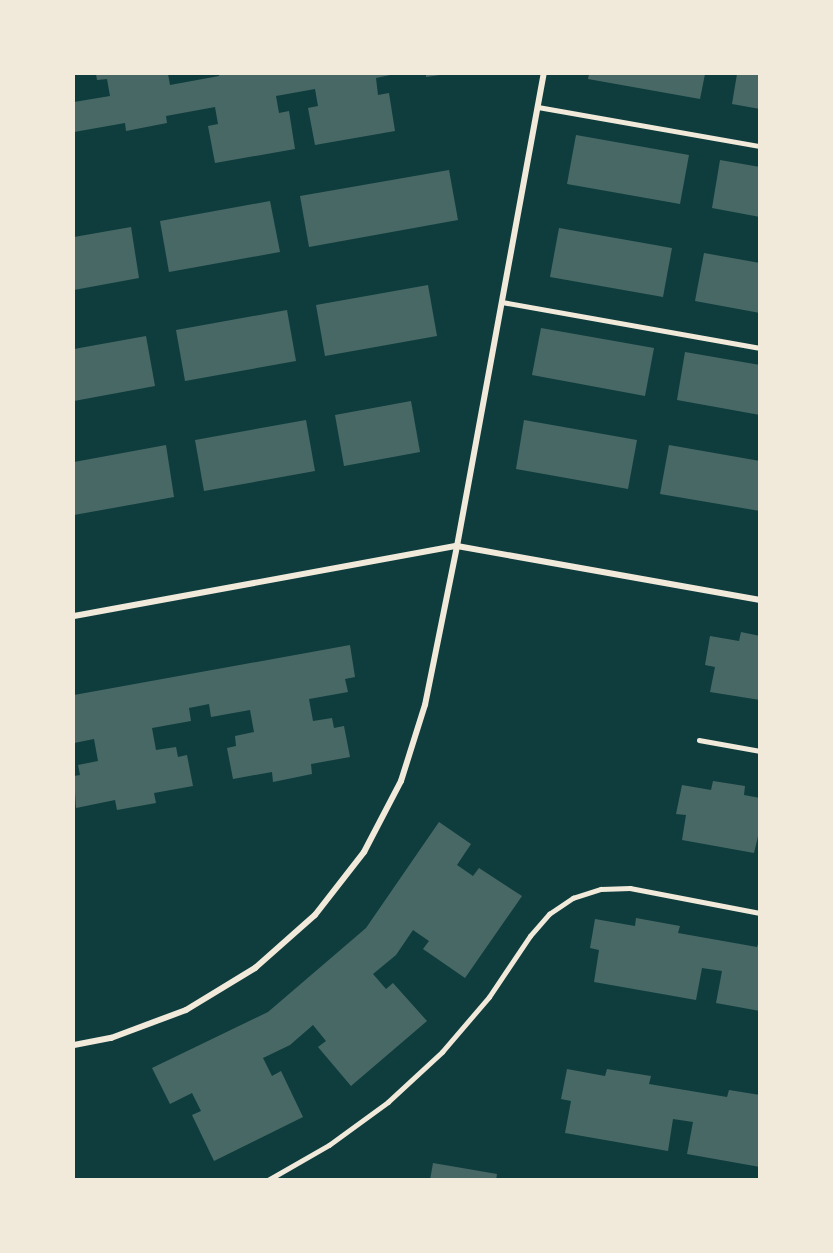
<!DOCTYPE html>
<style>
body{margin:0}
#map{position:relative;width:833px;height:1253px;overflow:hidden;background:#0f3d3e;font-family:Merriweather,serif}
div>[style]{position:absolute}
.building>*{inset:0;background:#486865}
.service>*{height:4.5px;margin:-2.25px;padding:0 2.25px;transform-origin:2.25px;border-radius:2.25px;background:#f1e9da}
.minor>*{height:6px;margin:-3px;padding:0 3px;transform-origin:3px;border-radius:3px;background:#f1e9da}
span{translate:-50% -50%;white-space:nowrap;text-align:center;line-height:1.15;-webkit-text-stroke:4.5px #f1e9da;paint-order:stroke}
.frame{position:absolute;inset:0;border:75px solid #f1e9da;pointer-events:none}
</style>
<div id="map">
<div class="building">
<div style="clip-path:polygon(96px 74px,168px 74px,170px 85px,219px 76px,219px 74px,395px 74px,376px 78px,378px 95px,389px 93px,395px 131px,315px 145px,308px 108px,318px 106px,315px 89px,276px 96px,279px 113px,289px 111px,295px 149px,215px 163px,208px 126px,218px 124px,215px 107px,166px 116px,167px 123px,126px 131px,125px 123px,74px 132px,74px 102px,110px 96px,107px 79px,97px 80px)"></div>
<div style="clip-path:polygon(426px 74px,440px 74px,440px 75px,426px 77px)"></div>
<div style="clip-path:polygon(589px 74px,705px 74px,700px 99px,588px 79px)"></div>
<div style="clip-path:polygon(737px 74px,760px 74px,760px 109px,732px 104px)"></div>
<div style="clip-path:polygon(576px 135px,689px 155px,680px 204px,567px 184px)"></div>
<div style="clip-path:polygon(720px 160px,760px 167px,760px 217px,712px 208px)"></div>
<div style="clip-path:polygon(449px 170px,458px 220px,309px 247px,300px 196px)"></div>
<div style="clip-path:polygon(270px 201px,280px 252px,169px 272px,160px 221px)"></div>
<div style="clip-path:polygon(131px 227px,139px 278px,74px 290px,74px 237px)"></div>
<div style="clip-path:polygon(559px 228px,672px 248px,663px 297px,550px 277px)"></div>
<div style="clip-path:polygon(704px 253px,760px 263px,760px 313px,695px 301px)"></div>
<div style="clip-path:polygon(428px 285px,437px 336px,325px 356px,316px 305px)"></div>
<div style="clip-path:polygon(287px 310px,296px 361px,185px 381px,176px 330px)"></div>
<div style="clip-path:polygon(541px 328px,654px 348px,645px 396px,532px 375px)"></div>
<div style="clip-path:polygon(146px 336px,155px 386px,74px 401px,74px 349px)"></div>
<div style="clip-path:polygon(685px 352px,760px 365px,760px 415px,677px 400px)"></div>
<div style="clip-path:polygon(411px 401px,420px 452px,344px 466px,335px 415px)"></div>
<div style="clip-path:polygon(306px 420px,315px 471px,204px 491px,195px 440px)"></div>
<div style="clip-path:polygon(524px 420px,637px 440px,628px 489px,516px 469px)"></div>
<div style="clip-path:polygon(166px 445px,174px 497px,74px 515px,74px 462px)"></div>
<div style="clip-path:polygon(669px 445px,760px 461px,760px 511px,660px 494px)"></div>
<div style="clip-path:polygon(741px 632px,760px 636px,760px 700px,710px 692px,715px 667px,705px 665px,710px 636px,739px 641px)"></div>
<div style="clip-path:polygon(350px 645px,355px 677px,345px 679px,348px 692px,309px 699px,313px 721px,332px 718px,334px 728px,344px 726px,350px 757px,311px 764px,312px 774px,273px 782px,272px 772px,233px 779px,227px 748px,236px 746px,235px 736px,254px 732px,250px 710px,211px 717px,209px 704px,189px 708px,191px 721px,152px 728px,156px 750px,176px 747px,178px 757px,187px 755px,193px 786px,154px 793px,156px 803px,117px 810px,115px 800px,76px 808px,74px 776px,80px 775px,78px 765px,98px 761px,94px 739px,74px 743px,74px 695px)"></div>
<div style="clip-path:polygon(713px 781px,745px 786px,744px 795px,760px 798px,760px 828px,754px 853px,682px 840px,686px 815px,676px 814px,682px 785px,711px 790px)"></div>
<div style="clip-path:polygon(439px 822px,471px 844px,457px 865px,473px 876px,479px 868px,522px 896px,465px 978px,423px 949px,429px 941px,413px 930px,396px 955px,373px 974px,386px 989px,393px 983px,427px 1021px,351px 1086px,318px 1047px,326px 1041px,313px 1025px,290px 1045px,263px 1058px,272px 1076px,281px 1071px,303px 1117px,214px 1161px,192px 1115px,201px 1111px,192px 1093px,170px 1104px,152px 1068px,268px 1012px,366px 928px)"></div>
<div style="clip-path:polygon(636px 918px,680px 926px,678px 933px,757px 947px,760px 938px,760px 1011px,716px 1003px,722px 971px,702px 968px,696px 1000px,594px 982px,599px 950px,590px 948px,595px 919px,635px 926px)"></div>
<div style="clip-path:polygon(567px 1069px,605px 1076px,607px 1069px,651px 1076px,649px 1084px,727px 1097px,729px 1090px,760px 1095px,760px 1167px,687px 1154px,693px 1122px,673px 1119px,668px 1151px,565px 1133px,571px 1101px,561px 1099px)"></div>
<div style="clip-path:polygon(433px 1163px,497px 1174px,496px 1180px,430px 1180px)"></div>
</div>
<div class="service">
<div style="left:538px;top:107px;width:225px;rotate:10deg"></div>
<div style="left:502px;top:302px;width:262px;rotate:10.1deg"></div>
<div style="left:699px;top:740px;width:62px;rotate:10.2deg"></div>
<div style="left:268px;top:1180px;width:70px;rotate:-29.8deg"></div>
<div style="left:329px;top:1145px;width:73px;rotate:-36.1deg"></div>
<div style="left:388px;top:1102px;width:74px;rotate:-42.8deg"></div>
<div style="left:442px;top:1052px;width:72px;rotate:-49.5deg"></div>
<div style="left:489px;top:997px;width:73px;rotate:-56.1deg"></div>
<div style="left:530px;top:936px;width:29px;rotate:-49deg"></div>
<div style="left:549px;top:914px;width:29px;rotate:-34deg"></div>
<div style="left:573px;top:898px;width:29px;rotate:-18deg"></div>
<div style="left:601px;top:889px;width:29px;rotate:-2deg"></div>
<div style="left:630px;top:888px;width:132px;rotate:10.9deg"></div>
</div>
<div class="minor">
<div style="left:74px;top:616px;width:389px;rotate:-10.4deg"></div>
<div style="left:457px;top:546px;width:308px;rotate:10.1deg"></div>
<div style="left:74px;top:1045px;width:38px;rotate:-11deg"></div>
<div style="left:111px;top:1038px;width:80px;rotate:-20.5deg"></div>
<div style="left:186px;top:1010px;width:81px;rotate:-31.3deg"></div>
<div style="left:255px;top:968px;width:80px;rotate:-41.5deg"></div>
<div style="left:315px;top:915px;width:80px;rotate:-52.1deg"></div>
<div style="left:364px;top:852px;width:80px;rotate:-62.5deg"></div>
<div style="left:401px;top:781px;width:80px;rotate:-72.5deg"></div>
<div style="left:425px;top:705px;width:162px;rotate:-78.6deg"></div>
<div style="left:457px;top:546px;width:480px;rotate:-79.6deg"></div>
</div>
<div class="frame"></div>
</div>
